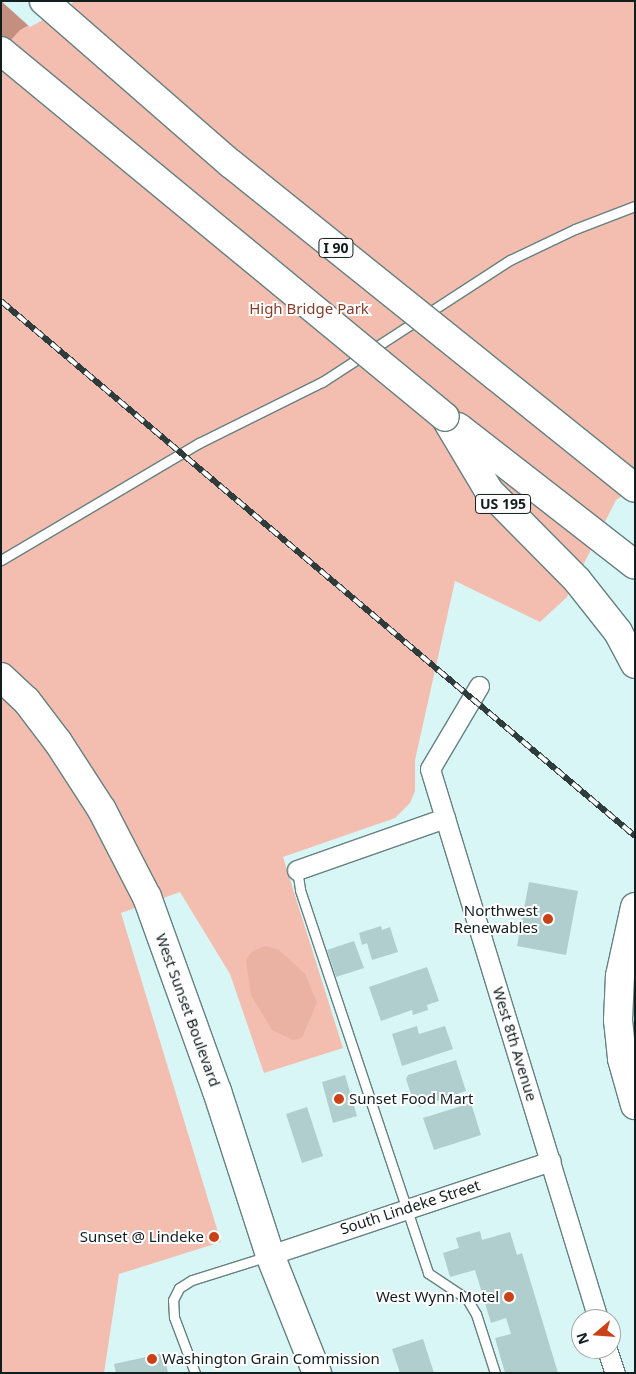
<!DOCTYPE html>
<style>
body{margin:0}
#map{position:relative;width:636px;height:1374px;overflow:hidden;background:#d8f6f6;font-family:"Noto Sans",sans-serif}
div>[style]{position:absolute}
.green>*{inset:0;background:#f3beaf}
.forest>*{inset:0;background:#eab2a2}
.water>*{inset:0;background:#c58f80}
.pier>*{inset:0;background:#d8f6f6}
.building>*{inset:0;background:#b1cece}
.roads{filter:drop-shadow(1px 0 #668080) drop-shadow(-1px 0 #668080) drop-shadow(0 1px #668080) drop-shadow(0 -1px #668080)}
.lane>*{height:9px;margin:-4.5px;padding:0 4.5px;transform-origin:4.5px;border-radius:4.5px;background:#fff}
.street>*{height:19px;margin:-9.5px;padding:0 9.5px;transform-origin:9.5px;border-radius:9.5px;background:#fff}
.primary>*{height:28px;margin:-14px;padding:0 14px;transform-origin:14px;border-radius:14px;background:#fff}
.highway>*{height:28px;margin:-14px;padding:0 14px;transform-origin:14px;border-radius:14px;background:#fff}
.rail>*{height:5.5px;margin-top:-2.75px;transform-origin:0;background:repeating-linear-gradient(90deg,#fff 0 11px,#2e3c3c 0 22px);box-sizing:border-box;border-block:1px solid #2e3c3c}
.bridges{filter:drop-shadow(1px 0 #668080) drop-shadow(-1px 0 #668080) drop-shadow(0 1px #668080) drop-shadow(0 -1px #668080)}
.highway-bridge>*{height:28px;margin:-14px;padding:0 14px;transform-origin:14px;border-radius:14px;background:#fff}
.dots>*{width:14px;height:14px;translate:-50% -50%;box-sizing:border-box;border:2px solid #fff;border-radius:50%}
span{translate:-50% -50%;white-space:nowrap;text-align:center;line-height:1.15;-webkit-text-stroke:4px #fff;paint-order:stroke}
.shield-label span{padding:1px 4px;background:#fff;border:1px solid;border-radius:4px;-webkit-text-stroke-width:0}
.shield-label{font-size:14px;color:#121d1d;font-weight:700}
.park-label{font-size:15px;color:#833e2b}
.poi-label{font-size:15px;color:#121d1d}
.right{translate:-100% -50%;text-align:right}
.left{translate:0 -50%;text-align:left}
.street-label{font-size:15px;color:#121d1d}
.frame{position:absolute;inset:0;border:2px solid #121d1d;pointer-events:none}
.north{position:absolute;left:571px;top:1309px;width:50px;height:50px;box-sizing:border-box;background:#fff;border:1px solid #a0a5a5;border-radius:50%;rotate:252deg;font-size:14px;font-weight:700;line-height:20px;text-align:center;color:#121d1d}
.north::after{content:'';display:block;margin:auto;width:18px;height:22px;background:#c94116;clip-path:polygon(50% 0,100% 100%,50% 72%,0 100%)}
</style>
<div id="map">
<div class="green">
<div style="clip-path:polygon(1px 1px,635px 1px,635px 488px,616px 500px,567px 597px,540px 622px,455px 581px,415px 760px,415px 791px,410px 803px,395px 818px,283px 857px,343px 1048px,264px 1073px,230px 974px,180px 892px,121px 913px,221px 1242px,119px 1274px,104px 1373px,1px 1373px)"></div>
</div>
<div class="forest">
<div style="clip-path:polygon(266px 946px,279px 950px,305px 974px,317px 1002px,302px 1038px,293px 1040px,272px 1030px,251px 995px,246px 960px,252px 951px)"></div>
</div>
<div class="water">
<div style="clip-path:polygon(1px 1px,72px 1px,20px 30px,1px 51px)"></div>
</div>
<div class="pier">
<div style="clip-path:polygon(1px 1px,71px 1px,73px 3px,30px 27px)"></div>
</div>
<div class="building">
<div style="clip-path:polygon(529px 882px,578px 891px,566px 955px,517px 946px)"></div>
<div style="clip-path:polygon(381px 926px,382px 930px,390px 927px,398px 952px,372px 960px,367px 943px,362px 945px,359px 933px)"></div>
<div style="clip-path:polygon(354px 941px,364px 968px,336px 977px,327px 950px)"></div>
<div style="clip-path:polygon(427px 967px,439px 1001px,427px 1005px,428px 1010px,413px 1015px,412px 1010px,381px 1021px,369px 987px)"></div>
<div style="clip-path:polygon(417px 1026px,419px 1034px,445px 1026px,453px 1049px,402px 1066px,392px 1034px)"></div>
<div style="clip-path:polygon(456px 1060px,466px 1091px,419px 1107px,417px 1102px,414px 1103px,406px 1079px,408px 1075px)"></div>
<div style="clip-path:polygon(345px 1075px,357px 1116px,333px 1123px,322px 1082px)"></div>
<div style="clip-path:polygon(471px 1103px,481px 1135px,434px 1150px,423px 1118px)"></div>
<div style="clip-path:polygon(307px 1107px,323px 1156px,302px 1163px,286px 1114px)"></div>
<div style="clip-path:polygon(480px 1231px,482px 1240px,510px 1232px,517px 1255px,522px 1253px,558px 1373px,505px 1373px,495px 1338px,511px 1334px,506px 1318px,491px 1323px,475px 1270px,450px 1277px,443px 1253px,459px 1248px,456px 1238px)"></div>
<div style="clip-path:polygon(423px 1339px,434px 1373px,400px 1373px,392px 1349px)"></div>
<div style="clip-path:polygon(164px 1353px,168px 1373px,116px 1373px,114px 1364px)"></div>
</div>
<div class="roads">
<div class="lane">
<div style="left:1px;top:560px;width:230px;rotate:-30.6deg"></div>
<div style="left:199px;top:443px;width:137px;rotate:-26.4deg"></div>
<div style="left:322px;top:382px;width:224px;rotate:-33deg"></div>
<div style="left:510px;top:260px;width:72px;rotate:-25.5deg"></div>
<div style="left:575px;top:229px;width:64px;rotate:-21deg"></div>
<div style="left:297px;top:870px;width:20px;rotate:81deg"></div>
<div style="left:300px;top:890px;width:404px;rotate:71.5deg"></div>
<div style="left:428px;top:1273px;width:47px;rotate:33.7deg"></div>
<div style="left:467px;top:1299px;width:17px;rotate:59deg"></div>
<div style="left:476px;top:1314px;width:62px;rotate:72.1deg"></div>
<div style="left:195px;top:1373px;width:60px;rotate:-110.6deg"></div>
<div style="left:174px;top:1317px;width:17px;rotate:-93deg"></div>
<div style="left:173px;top:1300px;width:13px;rotate:-63deg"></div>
<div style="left:179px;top:1288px;width:15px;rotate:-32deg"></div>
<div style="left:192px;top:1280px;width:80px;rotate:-17.5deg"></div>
</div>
<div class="street">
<div style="left:479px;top:686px;width:96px;rotate:120.6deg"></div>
<div style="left:430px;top:769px;width:575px;rotate:73.01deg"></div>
<div style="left:297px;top:870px;width:157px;rotate:-19.4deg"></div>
<div style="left:270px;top:1255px;width:296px;rotate:-18.5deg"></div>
<div style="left:607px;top:1349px;width:25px;rotate:72deg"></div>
</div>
<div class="primary">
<div style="left:1px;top:677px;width:34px;rotate:43deg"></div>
<div style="left:26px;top:700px;width:53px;rotate:52.7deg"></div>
<div style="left:58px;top:742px;width:81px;rotate:57.1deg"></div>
<div style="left:102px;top:810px;width:98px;rotate:62.7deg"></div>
<div style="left:147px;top:897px;width:206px;rotate:70.2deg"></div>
<div style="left:217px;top:1091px;width:172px;rotate:72.1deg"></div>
<div style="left:270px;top:1255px;width:127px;rotate:68.3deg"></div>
</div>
<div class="highway">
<div style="left:445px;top:417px;width:86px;rotate:59.3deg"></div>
<div style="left:489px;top:491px;width:125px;rotate:45.3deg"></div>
<div style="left:577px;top:580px;width:66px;rotate:51.7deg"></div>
<div style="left:618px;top:632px;width:36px;rotate:62deg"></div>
<div style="left:458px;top:427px;width:224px;rotate:37.9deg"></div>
<div style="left:635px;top:907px;width:71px;rotate:102.3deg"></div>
<div style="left:620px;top:976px;width:44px;rotate:92.6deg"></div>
<div style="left:618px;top:1020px;width:39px;rotate:84deg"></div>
<div style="left:622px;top:1059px;width:48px;rotate:74.2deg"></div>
</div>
</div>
<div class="rail">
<div style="left:1px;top:301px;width:830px;rotate:40.16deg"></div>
</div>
<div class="bridges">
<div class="highway-bridge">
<div style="left:44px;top:1px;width:247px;rotate:41.1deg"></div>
<div style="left:230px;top:163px;width:519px;rotate:38.75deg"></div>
<div style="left:1px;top:51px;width:575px;rotate:39.5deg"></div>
</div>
</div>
<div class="dots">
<div style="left:548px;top:919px;background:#c94116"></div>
<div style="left:339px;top:1099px;background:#c94116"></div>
<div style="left:214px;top:1237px;background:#c94116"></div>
<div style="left:509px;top:1297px;background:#c94116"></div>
<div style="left:152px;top:1359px;background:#c94116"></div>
</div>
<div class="shield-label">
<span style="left:336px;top:248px">I 90</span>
<span style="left:503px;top:504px">US 195</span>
</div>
<div class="park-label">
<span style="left:309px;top:309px">High Bridge Park</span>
</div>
<div class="poi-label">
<span class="right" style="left:538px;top:919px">Northwest<br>Renewables</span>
<span class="left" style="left:349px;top:1099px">Sunset Food Mart</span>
<span class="right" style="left:204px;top:1237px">Sunset @ Lindeke</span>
<span class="right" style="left:499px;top:1297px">West Wynn Motel</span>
<span class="left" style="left:162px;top:1359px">Washington Grain Commission</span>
</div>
<div class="street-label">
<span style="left:188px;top:1010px;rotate:70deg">West Sunset Boulevard</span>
<span style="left:515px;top:1044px;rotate:73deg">West 8th Avenue</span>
<span style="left:410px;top:1207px;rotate:-18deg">South Lindeke Street</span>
</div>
<div class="frame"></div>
<div class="north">N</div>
</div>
